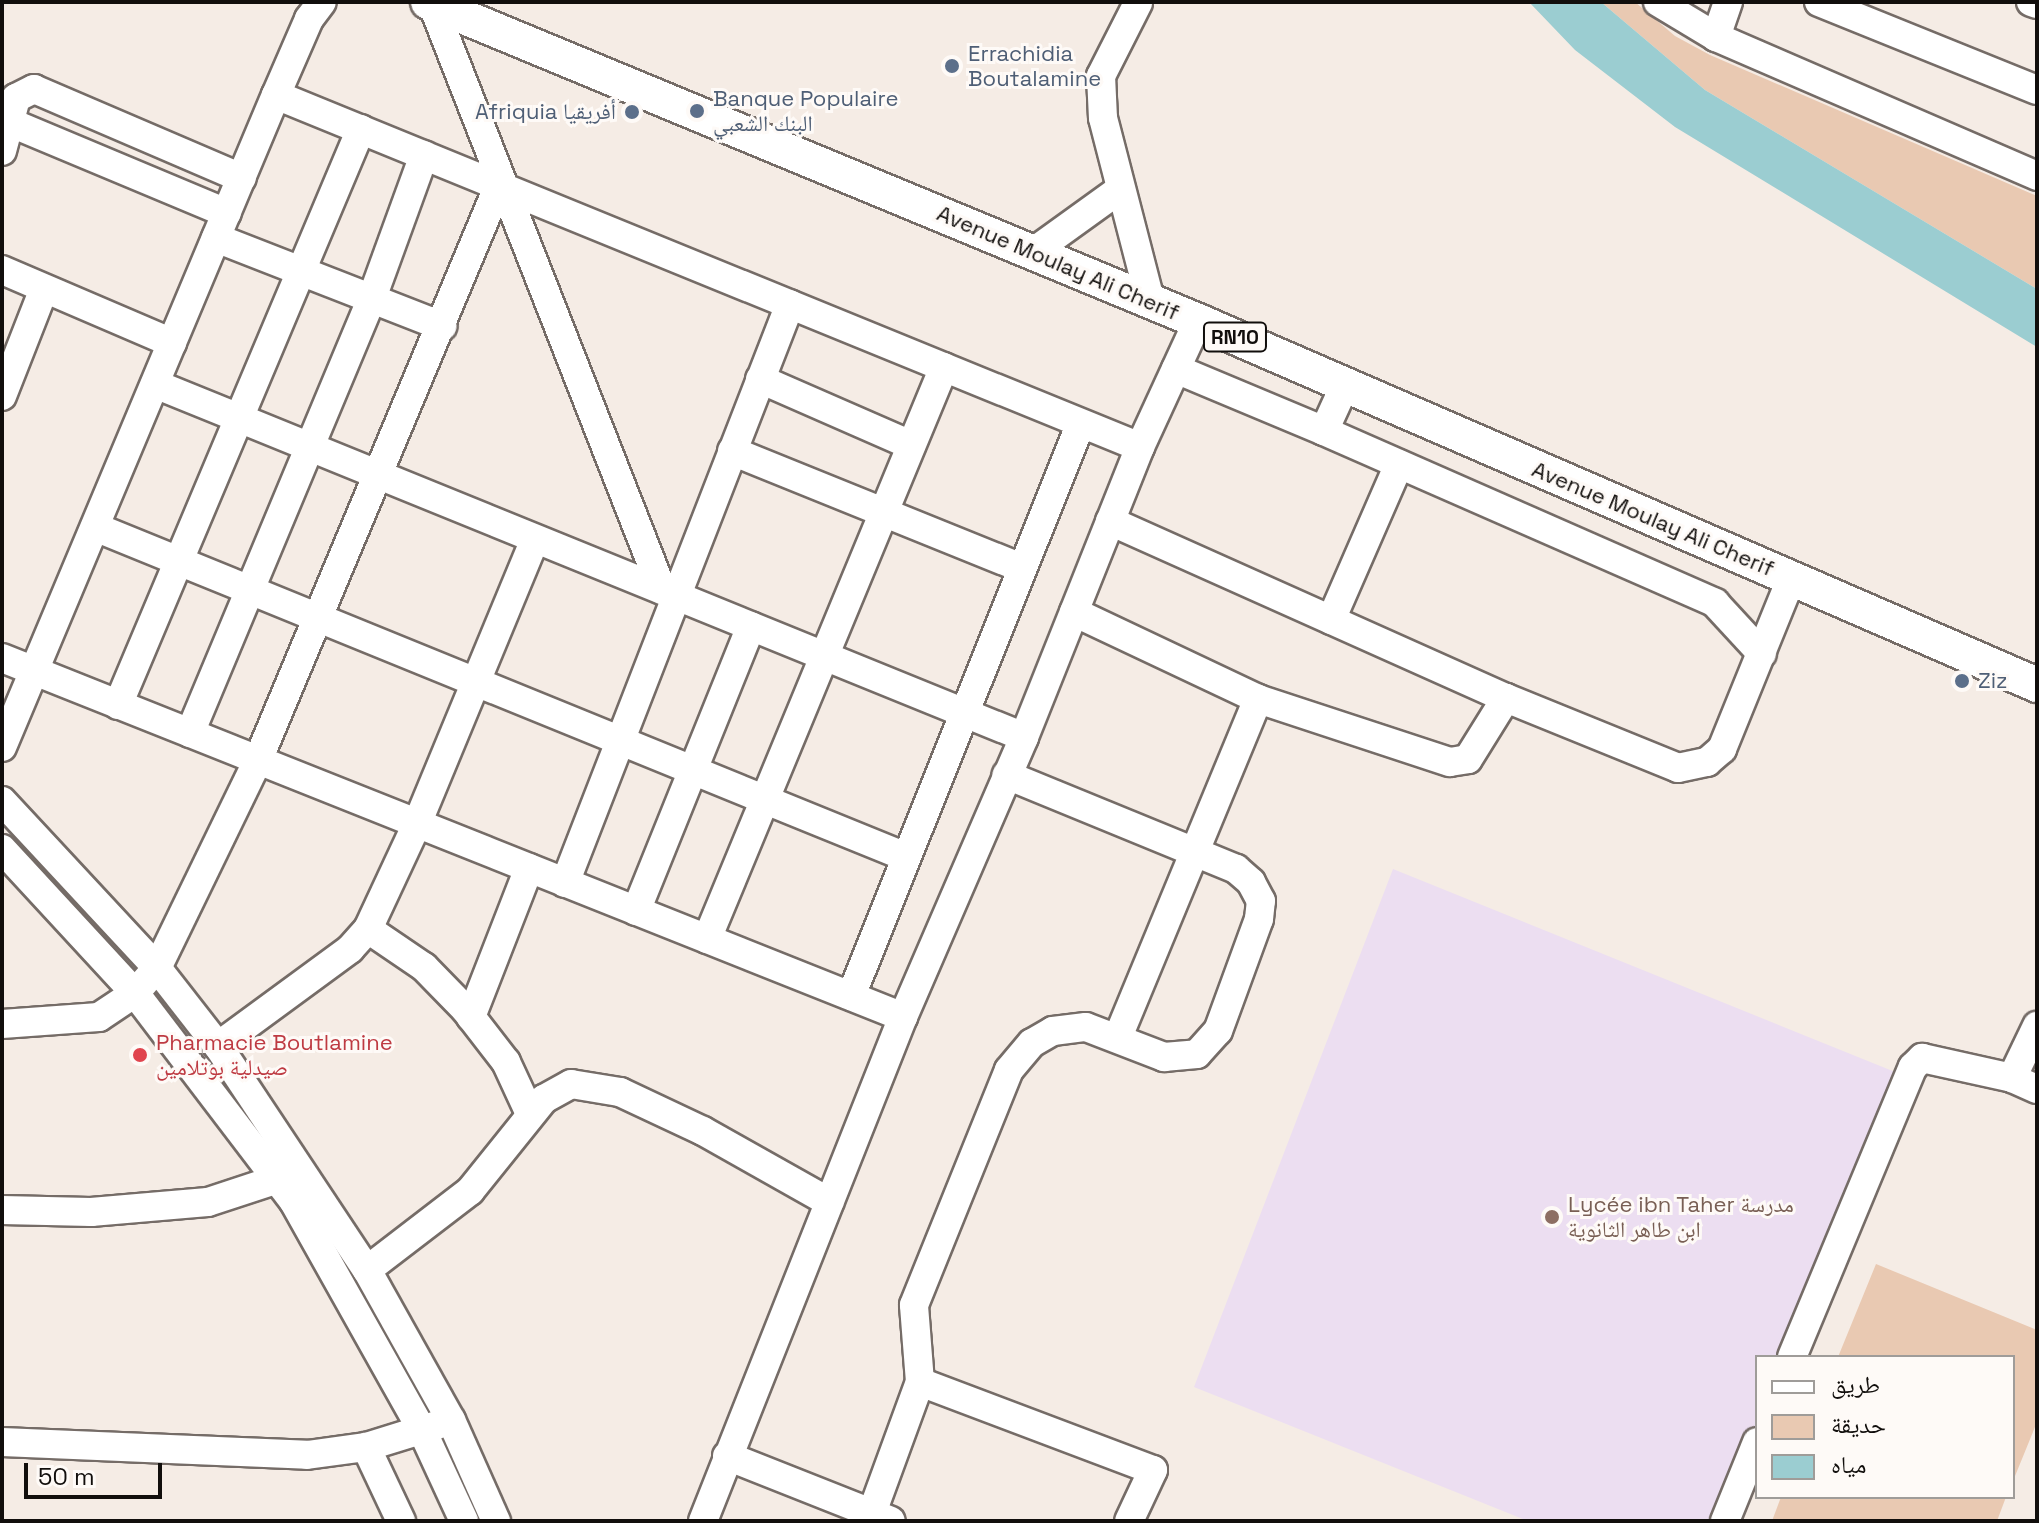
<!DOCTYPE html>
<meta charset="utf-8">
<style>
body{margin:0}
#map{position:relative;width:2039px;height:1523px;overflow:hidden;background:#f5ece5;font-family:"Space Grotesk","Noto Naskh Arabic",sans-serif}
div>[style]{position:absolute}
.education>*{inset:0;background:#ecdef1}
.green>*{inset:0;background:#e9c9b2}
.water>*{inset:0;background:#9bcdd1}
.roads{filter:drop-shadow(2px 0 #756c67) drop-shadow(-2px 0 #756c67) drop-shadow(0 2px #756c67) drop-shadow(0 -2px #756c67)}
.minor>*{height:28px;margin:-14px;padding:0 14px;transform-origin:14px;border-radius:14px;background:#fff}
.major>*{height:34px;margin:-17px;padding:0 17px;transform-origin:17px;border-radius:17px;background:#fff}
.dots>*{width:22px;height:22px;translate:-50% -50%;box-sizing:border-box;border:4px solid #fefaf7;border-radius:50%}
span{translate:-50% -50%;white-space:nowrap;text-align:center;line-height:1.15;-webkit-text-stroke:6px #fefaf7;paint-order:stroke}
.shield-label span{padding:2px 6px;background:#fefaf7;border:2px solid;border-radius:6px;-webkit-text-stroke-width:0}
.shield-label{font-size:20px;color:#110e0c;font-weight:700}
.service-label{font-size:22px;color:#4e5e75}
.left{translate:0 -50%;text-align:left}
.right{translate:-100% -50%;text-align:right}
.street-label{font-size:22px;color:#110e0c}
.health-label{font-size:22px;color:#be3a42}
.education-label{font-size:22px;color:#785e54}
.frame{position:absolute;inset:0;border:4px solid #110e0c;pointer-events:none}
.legend{position:absolute;left:1755px;top:1355px;width:260px;height:144px;box-sizing:border-box;background:#fefaf7;border:2px solid #9f9c99;margin:0;padding:10px 14px;list-style:none;font-size:24px;color:#110e0c}
.legend li{display:flex;align-items:center;gap:16px;height:40px}
.legend b{width:40px;border:2px solid #9f9c99}
.scale{position:absolute;left:24px;top:1463px;width:138px;height:36px;box-sizing:border-box;border:4px solid #110e0c;border-top:0;padding-left:10px;font-size:24px;line-height:28px;white-space:nowrap;color:#110e0c;-webkit-text-stroke:6px #fefaf7;paint-order:stroke}
</style>
<div id="map">
<div class="education">
<div style="clip-path:polygon(1393px 869px,1905px 1076px,1785px 1357px,1757px 1357px,1757px 1422px,1715px 1521px,1528px 1521px,1194px 1387px)"></div>
</div>
<div class="green">
<div style="clip-path:polygon(1601px 2px,1635px 2px,1675px 36px,1710px 55px,2037px 196px,2037px 289px,1705px 90px)"></div>
<div style="clip-path:polygon(1876px 1264px,2037px 1330px,2037px 1422px,2013px 1481px,2013px 1357px,1838px 1357px)"></div>
<div style="clip-path:polygon(1781px 1497px,2006px 1497px,1997px 1521px,1772px 1521px)"></div>
</div>
<div class="water">
<div style="clip-path:polygon(1529px 2px,1601px 2px,1705px 90px,2037px 289px,2037px 347px,1675px 127px,1575px 50px)"></div>
</div>
<div class="roads">
<div class="minor">
<div style="left:1658px;top:2px;width:68px;rotate:31.1deg"></div>
<div style="left:1716px;top:37px;width:350px;rotate:23.4deg"></div>
<div style="left:1819px;top:2px;width:235px;rotate:22deg"></div>
<div style="left:2031px;top:2px;width:6px;rotate:18deg"></div>
<div style="left:432px;top:3px;width:630px;rotate:68.6deg"></div>
<div style="left:1138px;top:3px;width:82px;rotate:116.9deg"></div>
<div style="left:1101px;top:76px;width:42px;rotate:87.3deg"></div>
<div style="left:1103px;top:118px;width:191px;rotate:75.5deg"></div>
<div style="left:1716px;top:37px;width:37px;rotate:-71deg"></div>
<div style="left:276px;top:95px;width:933px;rotate:22.17deg"></div>
<div style="left:9px;top:122px;width:236px;rotate:22.7deg"></div>
<div style="left:2px;top:151px;width:55px;rotate:-75.2deg"></div>
<div style="left:16px;top:98px;width:20px;rotate:-27deg"></div>
<div style="left:34px;top:89px;width:226px;rotate:23.2deg"></div>
<div style="left:216px;top:238px;width:243px;rotate:21.3deg"></div>
<div style="left:1033px;top:252px;width:106px;rotate:-35.8deg"></div>
<div style="left:2px;top:270px;width:185px;rotate:23.2deg"></div>
<div style="left:1176px;top:369px;width:160px;rotate:22.7deg"></div>
<div style="left:1324px;top:431px;width:51px;rotate:-65.5deg"></div>
<div style="left:760px;top:379px;width:165px;rotate:23.6deg"></div>
<div style="left:155px;top:384px;width:938px;rotate:22.11deg"></div>
<div style="left:2px;top:396px;width:115px;rotate:-68.6deg"></div>
<div style="left:1324px;top:431px;width:427px;rotate:23.7deg"></div>
<div style="left:1715px;top:603px;width:69px;rotate:47.3deg"></div>
<div style="left:732px;top:451px;width:313px;rotate:22deg"></div>
<div style="left:1110px;top:521px;width:434px;rotate:24.1deg"></div>
<div style="left:1506px;top:698px;width:186px;rotate:22.1deg"></div>
<div style="left:1678px;top:768px;width:30px;rotate:-12deg"></div>
<div style="left:1707px;top:762px;width:20px;rotate:-41deg"></div>
<div style="left:1722px;top:749px;width:183px;rotate:-67.9deg"></div>
<div style="left:95px;top:527px;width:876px;rotate:22.14deg"></div>
<div style="left:1074px;top:612px;width:204px;rotate:25.3deg"></div>
<div style="left:1258px;top:699px;width:202px;rotate:18.2deg"></div>
<div style="left:1450px;top:762px;width:18px;rotate:-9deg"></div>
<div style="left:1468px;top:759px;width:72px;rotate:-58.1deg"></div>
<div style="left:1331px;top:620px;width:170px;rotate:-66.4deg"></div>
<div style="left:2px;top:658px;width:970px;rotate:21.72deg"></div>
<div style="left:118px;top:705px;width:625px;rotate:-67.13deg"></div>
<div style="left:190px;top:733px;width:472px;rotate:-67.3deg"></div>
<div style="left:372px;top:298px;width:152px;rotate:-70deg"></div>
<div style="left:2px;top:747px;width:707px;rotate:-67.21deg"></div>
<div style="left:276px;top:95px;width:83px;rotate:-66.5deg"></div>
<div style="left:309px;top:19px;width:21px;rotate:-53deg"></div>
<div style="left:2px;top:801px;width:228px;rotate:47.1deg"></div>
<div style="left:157px;top:968px;width:99px;rotate:52deg"></div>
<div style="left:218px;top:1046px;width:269px;rotate:56.4deg"></div>
<div style="left:367px;top:1270px;width:172px;rotate:60.8deg"></div>
<div style="left:451px;top:1420px;width:111px;rotate:66deg"></div>
<div style="left:2px;top:849px;width:196px;rotate:47.3deg"></div>
<div style="left:135px;top:993px;width:263px;rotate:52.7deg"></div>
<div style="left:294px;top:1202px;width:261px;rotate:60.7deg"></div>
<div style="left:422px;top:1430px;width:100px;rotate:65.2deg"></div>
<div style="left:565px;top:883px;width:621px;rotate:-68.76deg"></div>
<div style="left:636px;top:911px;width:307px;rotate:-68deg"></div>
<div style="left:368px;top:929px;width:68px;rotate:34.2deg"></div>
<div style="left:424px;top:967px;width:59px;rotate:45.7deg"></div>
<div style="left:465px;top:1009px;width:67px;rotate:52.3deg"></div>
<div style="left:506px;top:1062px;width:57px;rotate:65.2deg"></div>
<div style="left:707px;top:939px;width:619px;rotate:-67.49deg"></div>
<div style="left:851px;top:996px;width:617px;rotate:-68.13deg"></div>
<div style="left:471px;top:1017px;width:160px;rotate:-68.7deg"></div>
<div style="left:2px;top:1024px;width:97px;rotate:-4.1deg"></div>
<div style="left:99px;top:1017px;width:43px;rotate:-33.7deg"></div>
<div style="left:135px;top:993px;width:33px;rotate:-49deg"></div>
<div style="left:157px;top:968px;width:231px;rotate:-64.1deg"></div>
<div style="left:258px;top:760px;width:623px;rotate:-67.26deg"></div>
<div style="left:1118px;top:1037px;width:366px;rotate:-67.5deg"></div>
<div style="left:218px;top:1046px;width:164px;rotate:-36.3deg"></div>
<div style="left:350px;top:949px;width:27px;rotate:-48deg"></div>
<div style="left:368px;top:929px;width:116px;rotate:-65deg"></div>
<div style="left:417px;top:824px;width:308px;rotate:-67.5deg"></div>
<div style="left:2012px;top:1078px;width:58px;rotate:-64.3deg"></div>
<div style="left:2px;top:1210px;width:89px;rotate:1.3deg"></div>
<div style="left:91px;top:1212px;width:117px;rotate:-4.9deg"></div>
<div style="left:208px;top:1202px;width:74px;rotate:-18.2deg"></div>
<div style="left:367px;top:1270px;width:130px;rotate:-37.5deg"></div>
<div style="left:470px;top:1191px;width:118px;rotate:-51.2deg"></div>
<div style="left:544px;top:1099px;width:31px;rotate:-29deg"></div>
<div style="left:571px;top:1084px;width:50px;rotate:9.3deg"></div>
<div style="left:620px;top:1092px;width:92px;rotate:25.2deg"></div>
<div style="left:703px;top:1131px;width:145px;rotate:29.4deg"></div>
<div style="left:1792px;top:1357px;width:314px;rotate:-67.4deg"></div>
<div style="left:1913px;top:1067px;width:13px;rotate:-45deg"></div>
<div style="left:1922px;top:1058px;width:92px;rotate:12.5deg"></div>
<div style="left:2012px;top:1078px;width:27px;rotate:24deg"></div>
<div style="left:920px;top:1382px;width:249px;rotate:20.7deg"></div>
<div style="left:1153px;top:1470px;width:56px;rotate:115.2deg"></div>
<div style="left:2px;top:1442px;width:305px;rotate:2.4deg"></div>
<div style="left:307px;top:1455px;width:60px;rotate:-7.7deg"></div>
<div style="left:366px;top:1447px;width:74px;rotate:-17.2deg"></div>
<div style="left:366px;top:1447px;width:82px;rotate:64.7deg"></div>
<div style="left:727px;top:1456px;width:176px;rotate:21.6deg"></div>
<div style="left:703px;top:1521px;width:542px;rotate:-68.36deg"></div>
<div style="left:903px;top:1017px;width:305px;rotate:-66.6deg"></div>
<div style="left:1024px;top:737px;width:312px;rotate:-68.2deg"></div>
<div style="left:1140px;top:447px;width:139px;rotate:-65.3deg"></div>
<div style="left:869px;top:1521px;width:148px;rotate:-69.9deg"></div>
<div style="left:920px;top:1382px;width:77px;rotate:-94.5deg"></div>
<div style="left:914px;top:1305px;width:253px;rotate:-68deg"></div>
<div style="left:1009px;top:1070px;width:35px;rotate:-50deg"></div>
<div style="left:1032px;top:1043px;width:24px;rotate:-30deg"></div>
<div style="left:1053px;top:1031px;width:33px;rotate:-7deg"></div>
<div style="left:1086px;top:1027px;width:84px;rotate:21deg"></div>
<div style="left:1164px;top:1057px;width:33px;rotate:-5deg"></div>
<div style="left:1197px;top:1054px;width:31px;rotate:-48deg"></div>
<div style="left:1218px;top:1031px;width:119px;rotate:-69.9deg"></div>
<div style="left:1259px;top:919px;width:18px;rotate:-84deg"></div>
<div style="left:1261px;top:901px;width:21px;rotate:-118deg"></div>
<div style="left:1251px;top:882px;width:20px;rotate:-139deg"></div>
<div style="left:1236px;top:869px;width:248px;rotate:-157.7deg"></div>
<div style="left:1725px;top:1521px;width:85px;rotate:-67.9deg"></div>
</div>
<div class="major">
<div style="left:428px;top:2px;width:833px;rotate:22.5deg"></div>
<div style="left:1198px;top:321px;width:915px;rotate:23.45deg"></div>
</div>
</div>
<div class="dots">
<div style="left:952px;top:66px;background:#5c6f8a"></div>
<div style="left:697px;top:111px;background:#5c6f8a"></div>
<div style="left:632px;top:112px;background:#5c6f8a"></div>
<div style="left:1962px;top:681px;background:#5c6f8a"></div>
<div style="left:140px;top:1055px;background:#e0444e"></div>
<div style="left:1552px;top:1217px;background:#8d6e63"></div>
</div>
<div class="shield-label">
<span style="left:1235px;top:337px">RN10</span>
</div>
<div class="service-label">
<span class="left" style="left:968px;top:66px">Errachidia<br>Boutalamine</span>
<span class="left" style="left:713px;top:111px">Banque Populaire<br>البنك الشعبي</span>
<span class="right" style="left:616px;top:112px">Afriquia أفريقيا</span>
<span class="left" style="left:1978px;top:681px">Ziz</span>
</div>
<div class="street-label">
<span style="left:1058px;top:263px;rotate:23deg">Avenue Moulay Ali Cherif</span>
<span style="left:1653px;top:519px;rotate:23deg">Avenue Moulay Ali Cherif</span>
</div>
<div class="health-label">
<span class="left" style="left:156px;top:1055px">Pharmacie Boutlamine<br>صيدلية بوتلامين</span>
</div>
<div class="education-label">
<span class="left" style="left:1568px;top:1217px">Lycée ibn Taher مدرسة<br>ابن طاهر الثانوية</span>
</div>
<div class="frame"></div>
<ul class="legend">
<li><b style="height:10px;background:#fff"></b>طريق</li>
<li><b style="height:22px;background:#e9c9b2"></b>حديقة</li>
<li><b style="height:22px;background:#9bcdd1"></b>مياه</li>
</ul>
<div class="scale">50 m</div>
</div>
